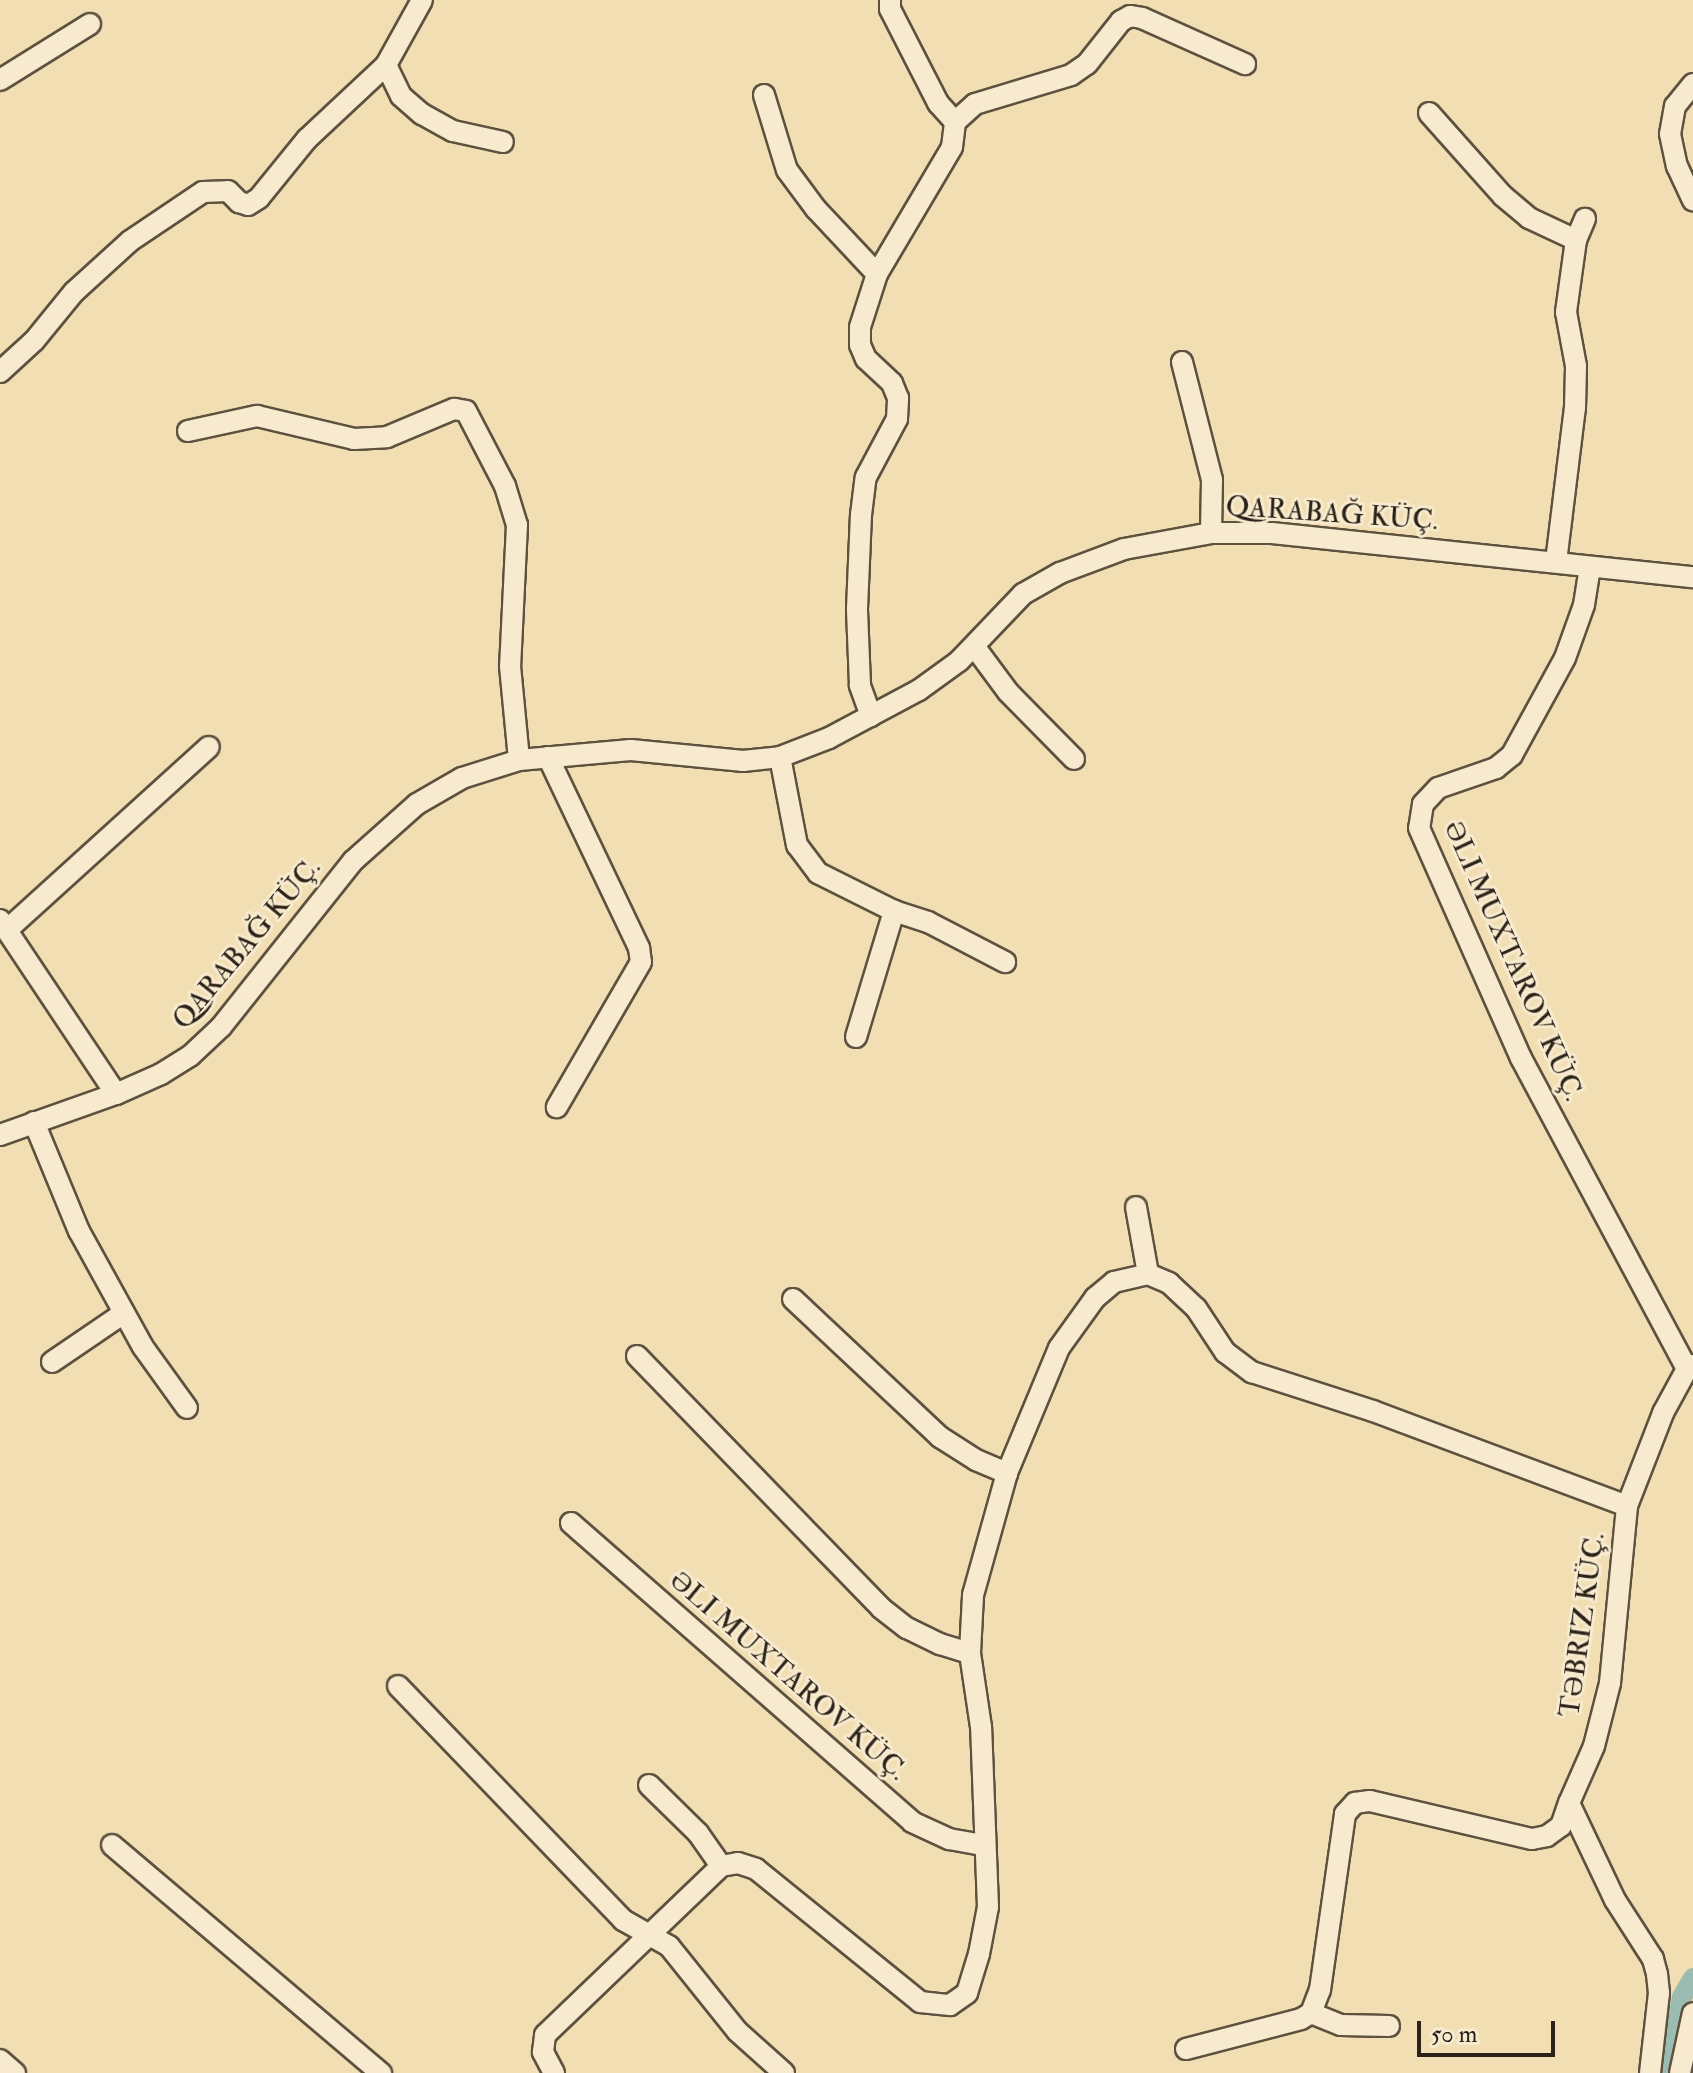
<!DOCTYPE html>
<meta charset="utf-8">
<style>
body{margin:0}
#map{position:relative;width:1693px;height:2073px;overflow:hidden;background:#f2deb3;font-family:"IM FELL Double Pica",serif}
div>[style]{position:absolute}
.canal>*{height:20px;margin:-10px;padding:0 10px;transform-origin:10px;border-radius:10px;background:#9bbcb1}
.roads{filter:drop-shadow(2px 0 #5d513f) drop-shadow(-2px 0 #5d513f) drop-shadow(0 2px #5d513f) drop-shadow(0 -2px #5d513f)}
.minor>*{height:20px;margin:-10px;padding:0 10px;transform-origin:10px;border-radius:10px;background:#f7eace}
span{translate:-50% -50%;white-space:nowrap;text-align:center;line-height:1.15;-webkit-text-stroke:6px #f7eace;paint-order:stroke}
.street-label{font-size:28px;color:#2b2218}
.scale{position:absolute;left:1417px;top:2021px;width:138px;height:36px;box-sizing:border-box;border:4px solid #2b2218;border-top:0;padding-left:10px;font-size:24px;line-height:28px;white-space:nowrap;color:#2b2218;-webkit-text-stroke:6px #f7eace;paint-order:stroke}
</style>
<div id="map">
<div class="canal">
<div style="left:1667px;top:2073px;width:77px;rotate:-78.8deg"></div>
<div style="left:1682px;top:1997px;width:22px;rotate:-60deg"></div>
</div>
<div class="roads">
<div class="minor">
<div style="left:890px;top:0;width:9px;rotate:90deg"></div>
<div style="left:890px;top:9px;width:106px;rotate:62.9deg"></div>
<div style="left:938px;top:103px;width:25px;rotate:48deg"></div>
<div style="left:386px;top:65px;width:34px;rotate:64deg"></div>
<div style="left:401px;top:96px;width:28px;rotate:41deg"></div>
<div style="left:422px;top:114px;width:35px;rotate:29deg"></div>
<div style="left:453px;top:131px;width:51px;rotate:12.4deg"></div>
<div style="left:0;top:80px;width:106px;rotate:-31.9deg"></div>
<div style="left:1693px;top:84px;width:28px;rotate:129deg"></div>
<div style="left:1675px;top:106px;width:28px;rotate:100deg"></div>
<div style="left:1670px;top:134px;width:33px;rotate:78deg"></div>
<div style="left:1677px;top:166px;width:38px;rotate:65deg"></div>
<div style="left:764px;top:95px;width:78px;rotate:73deg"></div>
<div style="left:787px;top:170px;width:49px;rotate:53.4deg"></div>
<div style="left:816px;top:209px;width:89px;rotate:46.8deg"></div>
<div style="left:1429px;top:113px;width:111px;rotate:48.3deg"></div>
<div style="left:1503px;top:196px;width:34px;rotate:40deg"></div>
<div style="left:1529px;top:218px;width:52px;rotate:25.1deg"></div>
<div style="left:1182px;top:362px;width:122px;rotate:75.7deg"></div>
<div style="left:1212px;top:480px;width:53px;rotate:91.1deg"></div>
<div style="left:0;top:372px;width:46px;rotate:-42.4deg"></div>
<div style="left:34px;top:341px;width:63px;rotate:-50.8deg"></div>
<div style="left:74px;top:292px;width:76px;rotate:-42.3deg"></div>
<div style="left:130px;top:241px;width:88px;rotate:-33.9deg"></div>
<div style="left:203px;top:192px;width:25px;rotate:-2deg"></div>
<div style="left:228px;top:191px;width:16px;rotate:45deg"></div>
<div style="left:239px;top:202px;width:9px;rotate:18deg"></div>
<div style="left:248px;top:205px;width:13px;rotate:-32deg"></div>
<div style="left:259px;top:198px;width:76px;rotate:-50.9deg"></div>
<div style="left:307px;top:139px;width:108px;rotate:-43.1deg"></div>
<div style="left:386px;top:65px;width:74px;rotate:-61deg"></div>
<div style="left:188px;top:431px;width:71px;rotate:-12.3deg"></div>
<div style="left:257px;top:416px;width:100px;rotate:13.3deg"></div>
<div style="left:354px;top:439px;width:33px;rotate:-3deg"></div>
<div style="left:387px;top:437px;width:73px;rotate:-22.7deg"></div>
<div style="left:454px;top:409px;width:12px;rotate:9deg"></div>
<div style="left:466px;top:411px;width:85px;rotate:62.5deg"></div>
<div style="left:505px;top:486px;width:41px;rotate:72.9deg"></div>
<div style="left:517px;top:525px;width:141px;rotate:92.8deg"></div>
<div style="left:510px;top:666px;width:94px;rotate:84.5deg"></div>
<div style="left:1556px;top:562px;width:155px;rotate:-83deg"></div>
<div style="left:1575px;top:408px;width:42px;rotate:-88.6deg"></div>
<div style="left:1576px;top:366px;width:55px;rotate:-100.5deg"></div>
<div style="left:1566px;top:312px;width:73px;rotate:-82.1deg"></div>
<div style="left:1576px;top:240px;width:23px;rotate:-67deg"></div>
<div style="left:1590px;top:567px;width:38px;rotate:99deg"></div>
<div style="left:1584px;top:605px;width:56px;rotate:109.7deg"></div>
<div style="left:1565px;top:658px;width:111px;rotate:118.7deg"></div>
<div style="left:1512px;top:755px;width:21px;rotate:141deg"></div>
<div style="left:1496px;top:768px;width:61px;rotate:161deg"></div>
<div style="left:1438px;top:788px;width:22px;rotate:133deg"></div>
<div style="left:1423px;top:804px;width:24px;rotate:99deg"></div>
<div style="left:1419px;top:828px;width:252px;rotate:66.1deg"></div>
<div style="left:1521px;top:1058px;width:353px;rotate:61.9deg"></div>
<div style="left:974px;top:646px;width:57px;rotate:53.5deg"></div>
<div style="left:1008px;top:692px;width:94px;rotate:45.4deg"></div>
<div style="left:871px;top:716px;width:33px;rotate:-110deg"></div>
<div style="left:860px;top:685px;width:76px;rotate:-92.3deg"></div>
<div style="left:857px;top:609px;width:94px;rotate:-87.6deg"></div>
<div style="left:861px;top:515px;width:38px;rotate:-83deg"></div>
<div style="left:866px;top:477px;width:66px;rotate:-61.9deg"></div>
<div style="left:897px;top:419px;width:21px;rotate:-87deg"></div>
<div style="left:898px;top:398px;width:16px;rotate:-112deg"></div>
<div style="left:892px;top:383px;width:35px;rotate:-137deg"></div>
<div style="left:866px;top:359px;width:15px;rotate:-113deg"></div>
<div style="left:860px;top:345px;width:18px;rotate:-90deg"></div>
<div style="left:860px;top:327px;width:56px;rotate:-72.2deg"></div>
<div style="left:877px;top:274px;width:147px;rotate:-59.4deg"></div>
<div style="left:952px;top:147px;width:25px;rotate:-83deg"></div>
<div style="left:955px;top:122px;width:27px;rotate:-42deg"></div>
<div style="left:975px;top:104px;width:100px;rotate:-16.8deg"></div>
<div style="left:1071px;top:75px;width:19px;rotate:-35deg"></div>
<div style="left:1087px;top:64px;width:55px;rotate:-51.7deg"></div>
<div style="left:1121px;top:21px;width:10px;rotate:-29deg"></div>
<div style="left:1130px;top:16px;width:12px;rotate:9deg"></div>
<div style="left:1142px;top:18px;width:113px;rotate:24.1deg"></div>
<div style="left:548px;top:757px;width:212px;rotate:64.5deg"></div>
<div style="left:639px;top:948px;width:14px;rotate:82deg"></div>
<div style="left:641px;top:962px;width:168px;rotate:120.1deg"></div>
<div style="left:780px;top:757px;width:90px;rotate:79.1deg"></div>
<div style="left:797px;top:845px;width:35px;rotate:53deg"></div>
<div style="left:818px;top:873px;width:85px;rotate:26.6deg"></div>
<div style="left:894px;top:911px;width:36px;rotate:18deg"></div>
<div style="left:928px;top:922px;width:87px;rotate:27.5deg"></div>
<div style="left:0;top:920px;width:209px;rotate:56.3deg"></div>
<div style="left:8px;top:929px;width:271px;rotate:-42.2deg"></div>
<div style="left:856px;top:1037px;width:132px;rotate:-73.2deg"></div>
<div style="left:34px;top:1122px;width:118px;rotate:67.6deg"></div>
<div style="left:79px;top:1231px;width:132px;rotate:61.1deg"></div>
<div style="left:143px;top:1347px;width:75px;rotate:54.2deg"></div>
<div style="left:0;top:1135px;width:123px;rotate:-19.5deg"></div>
<div style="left:116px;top:1094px;width:49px;rotate:-24deg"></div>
<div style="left:161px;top:1074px;width:34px;rotate:-32deg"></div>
<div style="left:190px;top:1056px;width:42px;rotate:-43.1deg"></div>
<div style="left:221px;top:1027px;width:212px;rotate:-51.5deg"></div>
<div style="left:353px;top:861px;width:86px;rotate:-41.7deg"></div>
<div style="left:417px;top:804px;width:52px;rotate:-30deg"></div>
<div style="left:462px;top:778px;width:60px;rotate:-17.5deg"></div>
<div style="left:519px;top:760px;width:112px;rotate:-5.1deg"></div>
<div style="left:631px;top:750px;width:113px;rotate:5.6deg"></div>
<div style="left:743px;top:761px;width:37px;rotate:-6deg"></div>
<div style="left:780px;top:757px;width:53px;rotate:-21.2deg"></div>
<div style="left:829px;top:738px;width:102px;rotate:-28.1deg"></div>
<div style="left:919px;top:690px;width:49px;rotate:-35.9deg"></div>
<div style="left:959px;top:661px;width:93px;rotate:-46.3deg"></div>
<div style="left:1023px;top:594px;width:43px;rotate:-29.6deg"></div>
<div style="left:1060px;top:573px;width:68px;rotate:-20.6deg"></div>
<div style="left:1124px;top:549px;width:88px;rotate:-10.4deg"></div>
<div style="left:1211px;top:533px;width:61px"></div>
<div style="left:1272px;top:533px;width:423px;rotate:6deg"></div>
<div style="left:1136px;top:1207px;width:68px;rotate:79.8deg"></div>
<div style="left:793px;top:1299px;width:202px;rotate:43.2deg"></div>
<div style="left:940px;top:1437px;width:43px;rotate:32.6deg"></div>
<div style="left:976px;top:1460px;width:34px;rotate:23deg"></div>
<div style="left:637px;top:1356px;width:351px;rotate:45.9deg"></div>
<div style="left:881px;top:1608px;width:33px;rotate:38deg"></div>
<div style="left:907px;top:1628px;width:37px;rotate:26deg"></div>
<div style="left:940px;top:1644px;width:31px;rotate:17deg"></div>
<div style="left:52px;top:1362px;width:87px;rotate:-34.2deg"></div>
<div style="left:571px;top:1523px;width:454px;rotate:41.2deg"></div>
<div style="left:912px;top:1822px;width:41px;rotate:24.7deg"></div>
<div style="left:949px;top:1839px;width:35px;rotate:10deg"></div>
<div style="left:398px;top:1686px;width:325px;rotate:46.1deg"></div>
<div style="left:623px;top:1920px;width:53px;rotate:29.5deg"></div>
<div style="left:669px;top:1946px;width:109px;rotate:51.3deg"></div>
<div style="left:737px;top:2031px;width:63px;rotate:41.8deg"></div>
<div style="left:649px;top:1785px;width:69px;rotate:44.4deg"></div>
<div style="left:698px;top:1833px;width:40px;rotate:55.1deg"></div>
<div style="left:112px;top:1845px;width:353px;rotate:40.3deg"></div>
<div style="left:1311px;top:2013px;width:32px;rotate:22deg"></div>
<div style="left:1341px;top:2025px;width:48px;rotate:1.2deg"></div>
<div style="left:1186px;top:2049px;width:119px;rotate:-14.6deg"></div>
<div style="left:1301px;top:2019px;width:12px;rotate:-31deg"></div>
<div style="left:1311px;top:2013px;width:25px;rotate:-69deg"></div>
<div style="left:1320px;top:1990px;width:178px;rotate:-81.9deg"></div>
<div style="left:1345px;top:1814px;width:15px;rotate:-48deg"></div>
<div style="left:1355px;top:1803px;width:15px;rotate:-8deg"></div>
<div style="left:1370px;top:1801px;width:166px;rotate:13.2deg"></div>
<div style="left:1532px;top:1839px;width:15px;rotate:-11deg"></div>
<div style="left:1547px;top:1836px;width:17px;rotate:-36deg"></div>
<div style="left:1561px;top:1826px;width:24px;rotate:-71deg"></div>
<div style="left:0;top:2060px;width:20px;rotate:41deg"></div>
<div style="left:554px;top:2073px;width:24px;rotate:-118deg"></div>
<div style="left:543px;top:2052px;width:17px;rotate:-83deg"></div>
<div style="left:545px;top:2035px;width:244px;rotate:-43.8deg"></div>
<div style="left:721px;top:1866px;width:17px;rotate:-10deg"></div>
<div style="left:738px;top:1863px;width:19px;rotate:18deg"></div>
<div style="left:756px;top:1869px;width:211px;rotate:39deg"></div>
<div style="left:920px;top:2002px;width:30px;rotate:6deg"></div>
<div style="left:950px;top:2005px;width:21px;rotate:-35deg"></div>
<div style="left:967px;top:1993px;width:41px;rotate:-72.9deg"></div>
<div style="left:979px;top:1954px;width:48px;rotate:-79.2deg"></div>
<div style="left:988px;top:1907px;width:180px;rotate:-92.2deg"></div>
<div style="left:981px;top:1727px;width:75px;rotate:-98.5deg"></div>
<div style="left:970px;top:1653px;width:58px;rotate:-87deg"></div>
<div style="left:973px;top:1595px;width:127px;rotate:-74.4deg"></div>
<div style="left:1007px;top:1473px;width:135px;rotate:-67.4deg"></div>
<div style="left:1059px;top:1348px;width:62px;rotate:-54.2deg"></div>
<div style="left:1095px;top:1298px;width:25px;rotate:-40deg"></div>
<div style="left:1114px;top:1282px;width:35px;rotate:-13deg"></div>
<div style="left:1148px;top:1274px;width:23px;rotate:23deg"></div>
<div style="left:1169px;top:1283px;width:37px;rotate:43deg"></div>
<div style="left:1196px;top:1308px;width:53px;rotate:56.6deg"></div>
<div style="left:1225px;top:1352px;width:34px;rotate:37deg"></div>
<div style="left:1252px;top:1372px;width:127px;rotate:17.9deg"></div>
<div style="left:1373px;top:1411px;width:271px;rotate:20.5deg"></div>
<div style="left:1650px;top:2073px;width:81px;rotate:-83.6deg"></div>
<div style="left:1659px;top:1993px;width:19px;rotate:-96deg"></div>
<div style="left:1657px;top:1974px;width:16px;rotate:-105deg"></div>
<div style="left:1653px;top:1959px;width:70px;rotate:-122.8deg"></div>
<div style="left:1615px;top:1900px;width:107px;rotate:-115.4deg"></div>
<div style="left:1569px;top:1803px;width:62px;rotate:-66.3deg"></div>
<div style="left:1594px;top:1746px;width:65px;rotate:-75.7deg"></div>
<div style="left:1610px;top:1683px;width:178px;rotate:-84.5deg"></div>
<div style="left:1627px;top:1506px;width:100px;rotate:-68.8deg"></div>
<div style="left:1663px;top:1413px;width:50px;rotate:-61.4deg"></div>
<div style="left:1687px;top:1369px;width:7px;rotate:-34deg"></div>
<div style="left:1680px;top:2073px;width:61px;rotate:-77.8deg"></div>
</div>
</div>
<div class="street-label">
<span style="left:1332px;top:514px;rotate:4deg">QARABAĞ KÜÇ.</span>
<span style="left:247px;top:944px;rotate:-50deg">QARABAĞ KÜÇ.</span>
<span style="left:1513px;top:961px;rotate:66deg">ƏLI MUXTAROV KÜÇ.</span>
<span style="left:1583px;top:1625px;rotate:-82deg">TƏBRIZ KÜÇ.</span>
<span style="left:788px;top:1676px;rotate:41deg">ƏLI MUXTAROV KÜÇ.</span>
</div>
<div class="scale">50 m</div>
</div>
